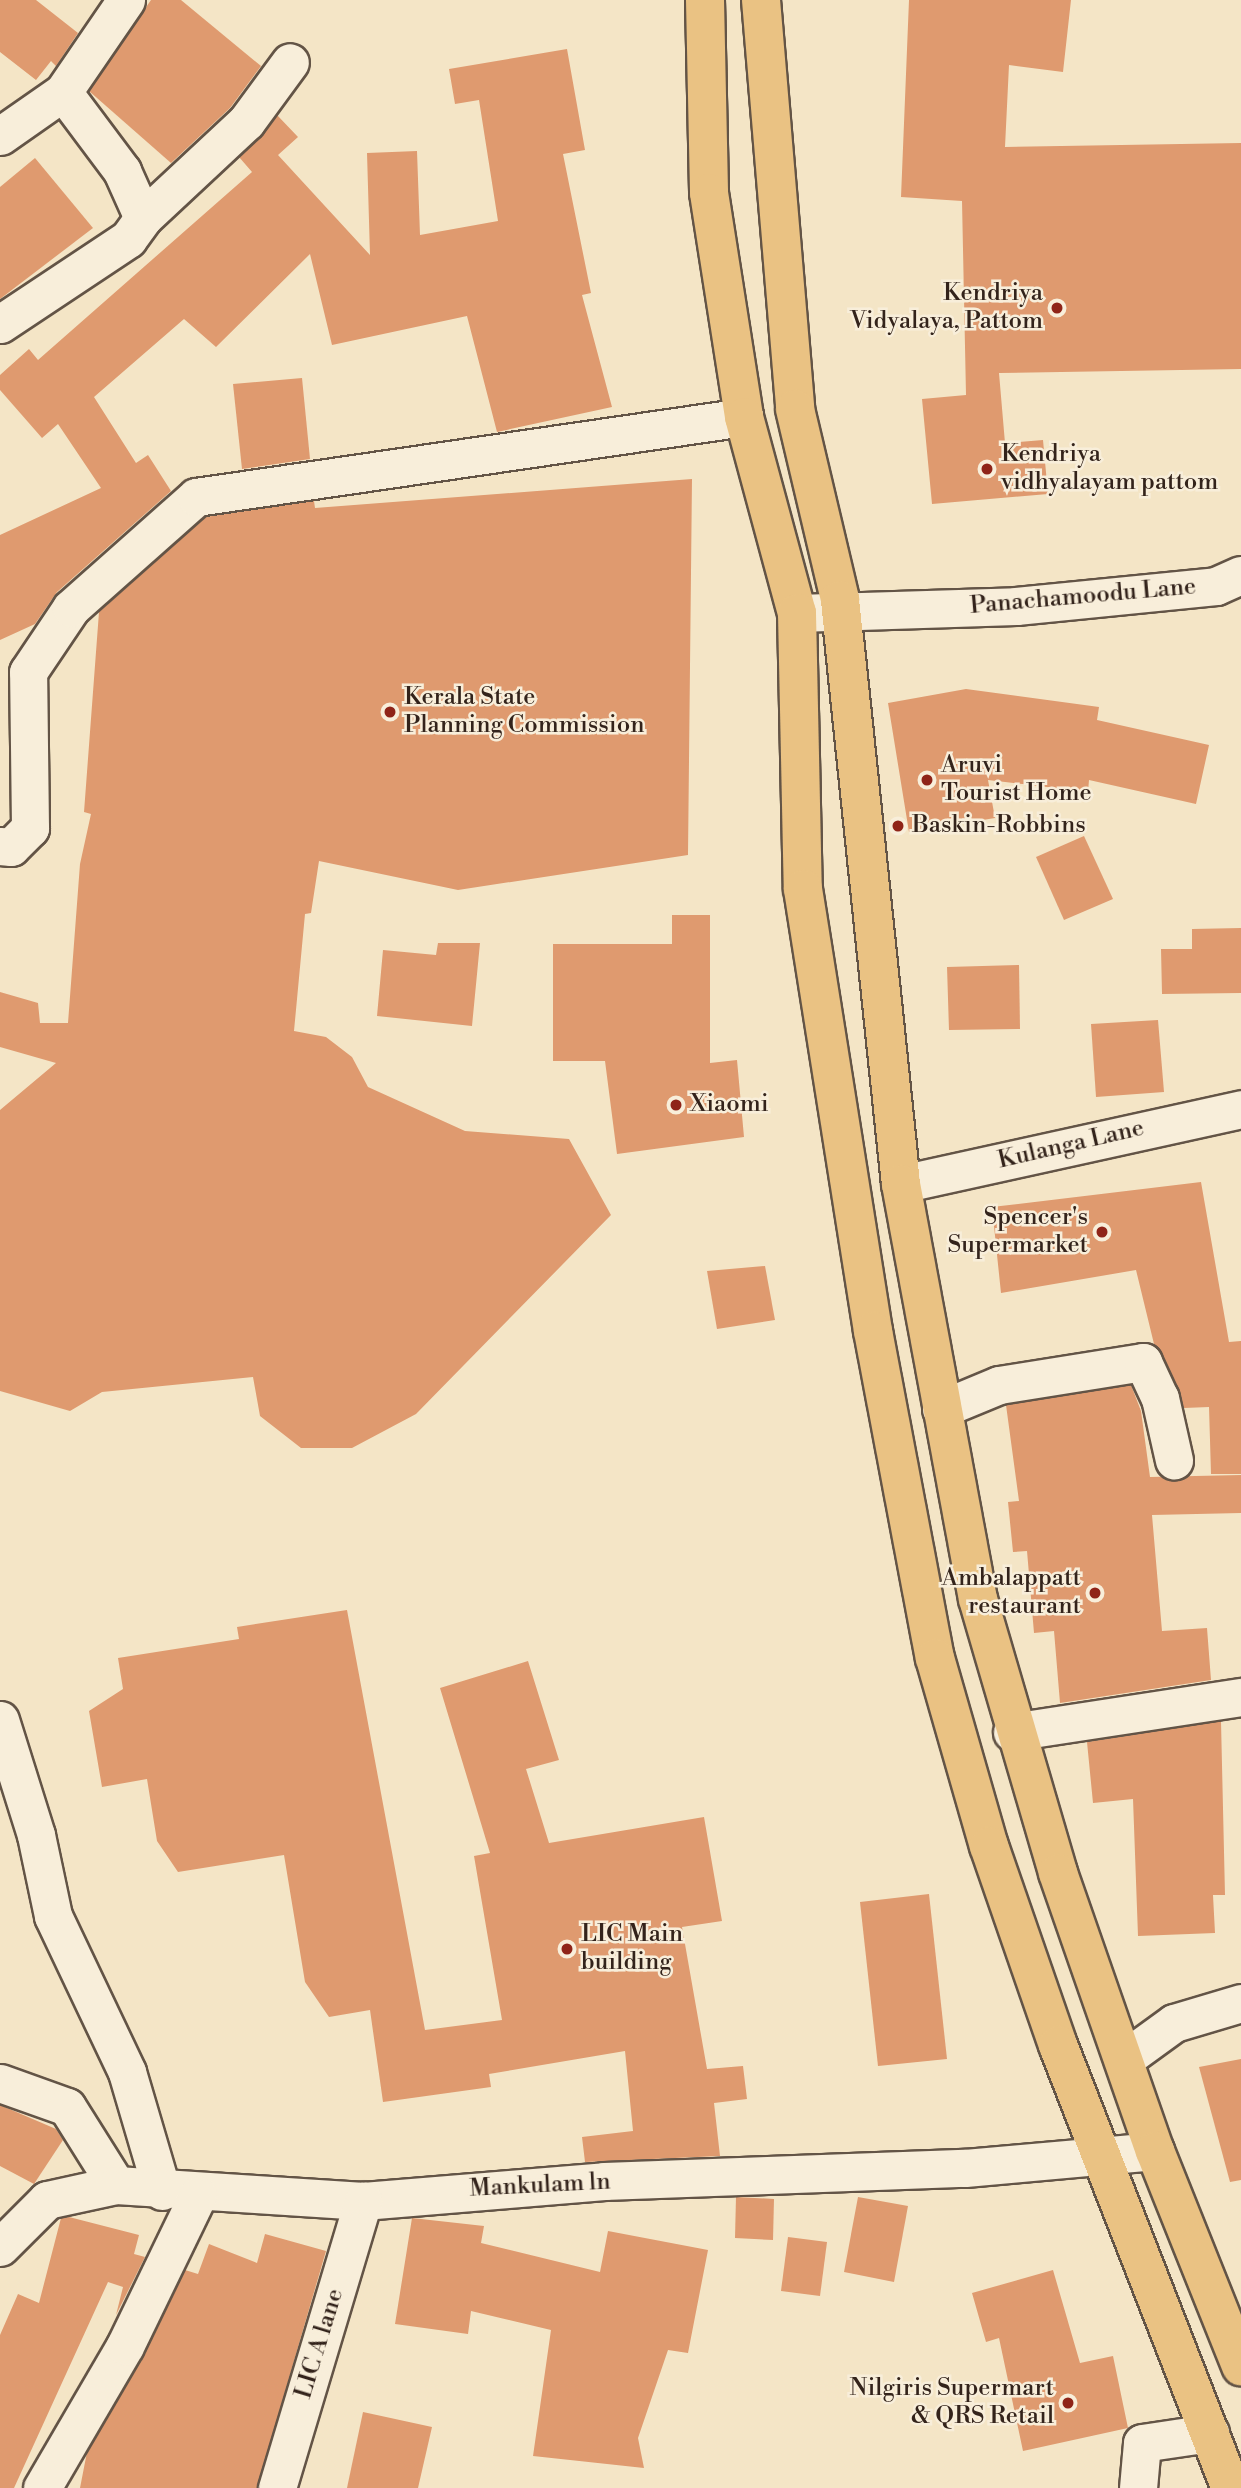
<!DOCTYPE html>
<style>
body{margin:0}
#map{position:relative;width:1241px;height:2488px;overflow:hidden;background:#f4e5c6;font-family:"Libre Bodoni",serif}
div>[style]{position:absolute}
.building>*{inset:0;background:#df9a6f}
.roads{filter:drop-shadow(2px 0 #635446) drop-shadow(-2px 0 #635446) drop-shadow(0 2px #635446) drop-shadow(0 -2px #635446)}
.street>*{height:37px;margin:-18.5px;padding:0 18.5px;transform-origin:18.5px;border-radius:18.5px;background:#f8eeda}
.primary>*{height:38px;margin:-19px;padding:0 19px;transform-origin:19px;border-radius:19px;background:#eac283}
.dots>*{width:19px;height:19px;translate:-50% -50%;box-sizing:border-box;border:4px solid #f8eeda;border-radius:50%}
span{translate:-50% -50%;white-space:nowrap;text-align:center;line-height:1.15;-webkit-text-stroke:5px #f8eeda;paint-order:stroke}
.poi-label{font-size:24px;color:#33231b}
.right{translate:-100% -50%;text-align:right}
.left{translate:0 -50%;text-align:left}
.street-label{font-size:24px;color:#33231b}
</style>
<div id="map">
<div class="building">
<div style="clip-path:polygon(0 0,36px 0,78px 33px,56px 66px,51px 61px,36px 80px,0 52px)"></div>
<div style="clip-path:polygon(151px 0,181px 0,261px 66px,230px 108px,171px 163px,89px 91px)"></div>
<div style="clip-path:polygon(909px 0,1071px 0,1063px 72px,1009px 65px,1005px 147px,1241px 143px,1241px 369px,999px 373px,1005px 443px,1043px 440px,1048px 494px,932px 504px,922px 399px,966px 395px,962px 201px,901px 197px)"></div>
<div style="clip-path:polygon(567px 49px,585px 150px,563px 154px,591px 293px,582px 295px,612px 407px,497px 432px,467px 316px,332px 345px,310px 254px,216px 347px,184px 319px,94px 397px,136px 463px,148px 455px,171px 491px,57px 592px,35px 624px,0 640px,0 535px,101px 488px,58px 424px,42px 438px,0 390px,0 375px,29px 349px,38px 360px,252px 172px,239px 157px,277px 115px,298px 137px,278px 155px,370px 255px,367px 153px,417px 151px,420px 235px,498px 221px,479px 100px,455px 104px,449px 69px)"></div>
<div style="clip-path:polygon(35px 158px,93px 228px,0 299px,0 187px)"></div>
<div style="clip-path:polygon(302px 378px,310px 459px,242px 469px,233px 384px)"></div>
<div style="clip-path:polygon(692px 479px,688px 855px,458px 890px,319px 861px,311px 913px,305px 914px,294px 1031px,326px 1037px,352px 1057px,368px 1087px,465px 1131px,569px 1139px,611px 1215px,416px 1414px,352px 1448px,301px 1448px,260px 1416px,253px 1377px,102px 1392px,70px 1411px,0 1391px,0 1110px,56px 1063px,0 1047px,0 992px,38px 1003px,40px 1023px,68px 1023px,80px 864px,91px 814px,84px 812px,99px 612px,205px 517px,314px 501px,315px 508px)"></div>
<div style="clip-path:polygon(966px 689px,1099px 707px,1097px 720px,1209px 745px,1196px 804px,1089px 780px,1088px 792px,988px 780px,995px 818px,909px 832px,888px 703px)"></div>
<div style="clip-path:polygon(1084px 836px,1113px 899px,1064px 920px,1036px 857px)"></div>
<div style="clip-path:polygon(672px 915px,710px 915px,710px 1063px,737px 1060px,744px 1137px,617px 1154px,605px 1061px,553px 1061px,553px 944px,672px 944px)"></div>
<div style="clip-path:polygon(1241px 928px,1241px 993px,1162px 994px,1161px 949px,1192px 949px,1192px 929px)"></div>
<div style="clip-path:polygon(438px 943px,480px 943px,472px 1026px,377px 1016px,383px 950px,436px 955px)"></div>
<div style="clip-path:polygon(1019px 965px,1020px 1029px,949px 1030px,947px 967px)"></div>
<div style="clip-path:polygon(1158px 1020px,1164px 1092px,1096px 1097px,1091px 1024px)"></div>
<div style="clip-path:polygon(1201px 1182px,1229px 1342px,1241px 1341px,1241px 1474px,1211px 1474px,1209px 1407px,1184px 1408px,1154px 1344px,1136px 1270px,1001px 1293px,992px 1207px)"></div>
<div style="clip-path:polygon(765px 1266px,775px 1320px,717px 1329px,707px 1271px)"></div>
<div style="clip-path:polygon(1131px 1385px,1141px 1411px,1150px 1477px,1241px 1475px,1241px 1513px,1152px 1515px,1162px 1631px,1207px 1628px,1211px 1680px,1060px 1703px,1054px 1631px,1034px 1633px,1027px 1551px,1013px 1552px,1008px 1502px,1019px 1501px,1006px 1405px)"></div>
<div style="clip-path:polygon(347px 1610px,425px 2030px,502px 2020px,474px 1856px,490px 1853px,440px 1688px,528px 1661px,559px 1760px,526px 1769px,549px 1843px,704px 1817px,722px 1921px,682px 1927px,707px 2069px,743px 2066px,747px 2099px,714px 2103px,720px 2156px,585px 2162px,582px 2137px,633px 2131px,625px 2051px,489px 2074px,491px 2087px,383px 2102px,370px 2010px,329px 2017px,305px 1982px,284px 1855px,178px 1872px,157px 1841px,147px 1779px,102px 1787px,89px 1711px,123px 1689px,118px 1658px,239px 1639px,237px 1627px)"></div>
<div style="clip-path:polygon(1221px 1721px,1225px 1895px,1213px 1895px,1215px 1933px,1138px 1936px,1133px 1799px,1093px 1803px,1087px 1742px)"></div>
<div style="clip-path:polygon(929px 1894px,947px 2059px,878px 2066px,860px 1902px)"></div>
<div style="clip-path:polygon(1241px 2059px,1241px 2180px,1230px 2182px,1199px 2067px)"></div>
<div style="clip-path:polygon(0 2105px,56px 2129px,63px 2140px,34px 2184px,0 2166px)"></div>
<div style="clip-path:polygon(736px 2197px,774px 2199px,773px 2240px,735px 2238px)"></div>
<div style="clip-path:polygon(858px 2197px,908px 2206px,894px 2282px,844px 2272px)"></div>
<div style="clip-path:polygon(69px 2217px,139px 2235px,134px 2254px,145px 2257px,116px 2315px,123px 2287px,108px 2282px,14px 2488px,0 2488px,0 2335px,18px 2294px,39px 2303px,61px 2218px)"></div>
<div style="clip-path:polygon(412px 2218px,484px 2226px,481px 2243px,600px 2272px,608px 2231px,708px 2250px,688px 2353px,668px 2350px,638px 2438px,644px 2468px,533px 2456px,551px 2330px,471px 2311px,468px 2334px,395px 2324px)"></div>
<div style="clip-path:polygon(265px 2234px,326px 2251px,257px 2488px,80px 2488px,87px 2452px,185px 2270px,198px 2274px,209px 2244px,257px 2263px)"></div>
<div style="clip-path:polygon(788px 2237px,827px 2242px,820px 2296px,781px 2291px)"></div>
<div style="clip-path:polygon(1053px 2270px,1080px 2363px,1113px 2356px,1128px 2428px,1023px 2451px,999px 2338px,986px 2342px,972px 2293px)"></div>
<div style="clip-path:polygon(363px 2412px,432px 2427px,418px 2488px,347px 2488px)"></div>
</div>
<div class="roads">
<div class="street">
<div style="left:126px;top:0;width:112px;rotate:124.4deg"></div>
<div style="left:63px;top:92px;width:99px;rotate:53.2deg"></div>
<div style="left:122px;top:171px;width:51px;rotate:65.9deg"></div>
<div style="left:143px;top:218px;width:141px;rotate:-43deg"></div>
<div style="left:246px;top:122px;width:74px;rotate:-53.7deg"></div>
<div style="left:0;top:136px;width:77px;rotate:-34.9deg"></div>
<div style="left:0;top:324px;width:154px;rotate:-33.6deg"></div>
<div style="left:128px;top:239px;width:26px;rotate:-54deg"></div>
<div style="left:797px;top:613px;width:219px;rotate:-1.8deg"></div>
<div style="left:1016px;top:606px;width:201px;rotate:-5.7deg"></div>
<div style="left:1216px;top:586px;width:27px;rotate:-24deg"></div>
<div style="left:0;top:846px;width:11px;rotate:5deg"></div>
<div style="left:11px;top:847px;width:27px;rotate:-45deg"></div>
<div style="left:30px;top:828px;width:156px;rotate:-90.7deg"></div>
<div style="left:28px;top:672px;width:77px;rotate:-56.1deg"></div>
<div style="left:71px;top:608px;width:167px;rotate:-41.6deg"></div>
<div style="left:196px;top:497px;width:554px;rotate:-8.31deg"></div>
<div style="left:901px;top:1184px;width:348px;rotate:-12.4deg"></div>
<div style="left:941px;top:1409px;width:63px;rotate:-22.5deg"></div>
<div style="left:999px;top:1385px;width:146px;rotate:-9.1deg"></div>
<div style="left:1143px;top:1362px;width:40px;rotate:65deg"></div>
<div style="left:1160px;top:1398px;width:64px;rotate:77.3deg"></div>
<div style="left:0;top:1720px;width:121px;rotate:72.6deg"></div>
<div style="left:36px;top:1835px;width:83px;rotate:78.1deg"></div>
<div style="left:53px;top:1916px;width:173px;rotate:64.6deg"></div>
<div style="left:127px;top:2072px;width:124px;rotate:73.6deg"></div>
<div style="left:1012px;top:1732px;width:232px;rotate:-8.7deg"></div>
<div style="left:1123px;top:2060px;width:63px;rotate:-36deg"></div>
<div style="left:1174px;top:2023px;width:70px;rotate:-16.6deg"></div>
<div style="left:0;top:2083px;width:71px;rotate:19.7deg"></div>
<div style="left:67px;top:2107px;width:92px;rotate:57.9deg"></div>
<div style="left:0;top:2247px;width:66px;rotate:-45deg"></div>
<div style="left:47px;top:2200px;width:71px;rotate:-12.3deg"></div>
<div style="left:116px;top:2185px;width:248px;rotate:3.7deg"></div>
<div style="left:363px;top:2201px;width:242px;rotate:-4.7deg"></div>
<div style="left:604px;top:2181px;width:361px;rotate:-2.1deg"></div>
<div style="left:965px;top:2168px;width:191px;rotate:-5.1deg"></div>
<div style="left:42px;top:2488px;width:164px;rotate:-59.7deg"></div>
<div style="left:125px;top:2346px;width:168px;rotate:-64.2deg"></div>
<div style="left:277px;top:2488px;width:300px;rotate:-73.3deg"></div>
<div style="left:1138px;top:2488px;width:45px;rotate:-84.9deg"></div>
<div style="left:1142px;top:2443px;width:69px;rotate:-8.4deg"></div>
</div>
<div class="primary">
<div style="left:705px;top:0;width:193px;rotate:88.8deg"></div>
<div style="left:709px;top:193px;width:227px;rotate:81.1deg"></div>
<div style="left:744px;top:417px;width:203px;rotate:74.9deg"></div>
<div style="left:797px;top:613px;width:276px;rotate:88.8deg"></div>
<div style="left:803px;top:889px;width:448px;rotate:81deg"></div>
<div style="left:873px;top:1331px;width:333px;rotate:79.3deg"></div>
<div style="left:935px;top:1658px;width:196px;rotate:74deg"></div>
<div style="left:989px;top:1846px;width:211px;rotate:70.9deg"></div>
<div style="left:1058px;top:2045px;width:476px;rotate:68.7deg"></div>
<div style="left:761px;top:0;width:410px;rotate:85.2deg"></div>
<div style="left:795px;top:409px;width:196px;rotate:76.7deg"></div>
<div style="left:840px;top:600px;width:587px;rotate:84.04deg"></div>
<div style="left:901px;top:1184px;width:422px;rotate:79.5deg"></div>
<div style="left:978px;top:1599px;width:285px;rotate:73.7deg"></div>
<div style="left:1058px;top:1873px;width:294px;rotate:70.8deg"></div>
<div style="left:1155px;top:2151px;width:232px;rotate:68.2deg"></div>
</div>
</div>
<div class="dots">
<div style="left:1057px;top:308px;background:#8f2418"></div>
<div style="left:987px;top:469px;background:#8f2418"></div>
<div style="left:390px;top:712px;background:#8f2418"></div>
<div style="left:927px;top:780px;background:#8f2418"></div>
<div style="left:898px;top:826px;background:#8f2418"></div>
<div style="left:676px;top:1105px;background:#8f2418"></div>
<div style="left:1102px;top:1232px;background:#8f2418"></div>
<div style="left:1095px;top:1593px;background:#8f2418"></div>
<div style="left:567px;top:1949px;background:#8f2418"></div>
<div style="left:1068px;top:2403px;background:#8f2418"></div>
</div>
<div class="poi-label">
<span class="right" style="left:1043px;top:308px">Kendriya<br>Vidyalaya, Pattom</span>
<span class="left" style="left:1001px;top:469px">Kendriya<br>vidhyalayam pattom</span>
<span class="left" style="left:404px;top:712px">Kerala State<br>Planning Commission</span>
<span class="left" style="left:941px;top:780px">Aruvi<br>Tourist Home</span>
<span class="left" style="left:912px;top:826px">Baskin-Robbins</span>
<span class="left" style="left:690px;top:1105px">Xiaomi</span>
<span class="right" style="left:1088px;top:1232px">Spencer's<br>Supermarket</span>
<span class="right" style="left:1081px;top:1593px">Ambalappatt<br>restaurant</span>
<span class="left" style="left:581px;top:1949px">LIC Main<br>building</span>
<span class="right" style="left:1054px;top:2403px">Nilgiris Supermart<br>&amp; QRS Retail</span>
</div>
<div class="street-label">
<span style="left:1083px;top:597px;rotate:-5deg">Panachamoodu Lane</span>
<span style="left:1071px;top:1145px;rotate:-13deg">Kulanga Lane</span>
<span style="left:540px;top:2186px;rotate:-3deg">Mankulam ln</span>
<span style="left:320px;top:2344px;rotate:-73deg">LIC A lane</span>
</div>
</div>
